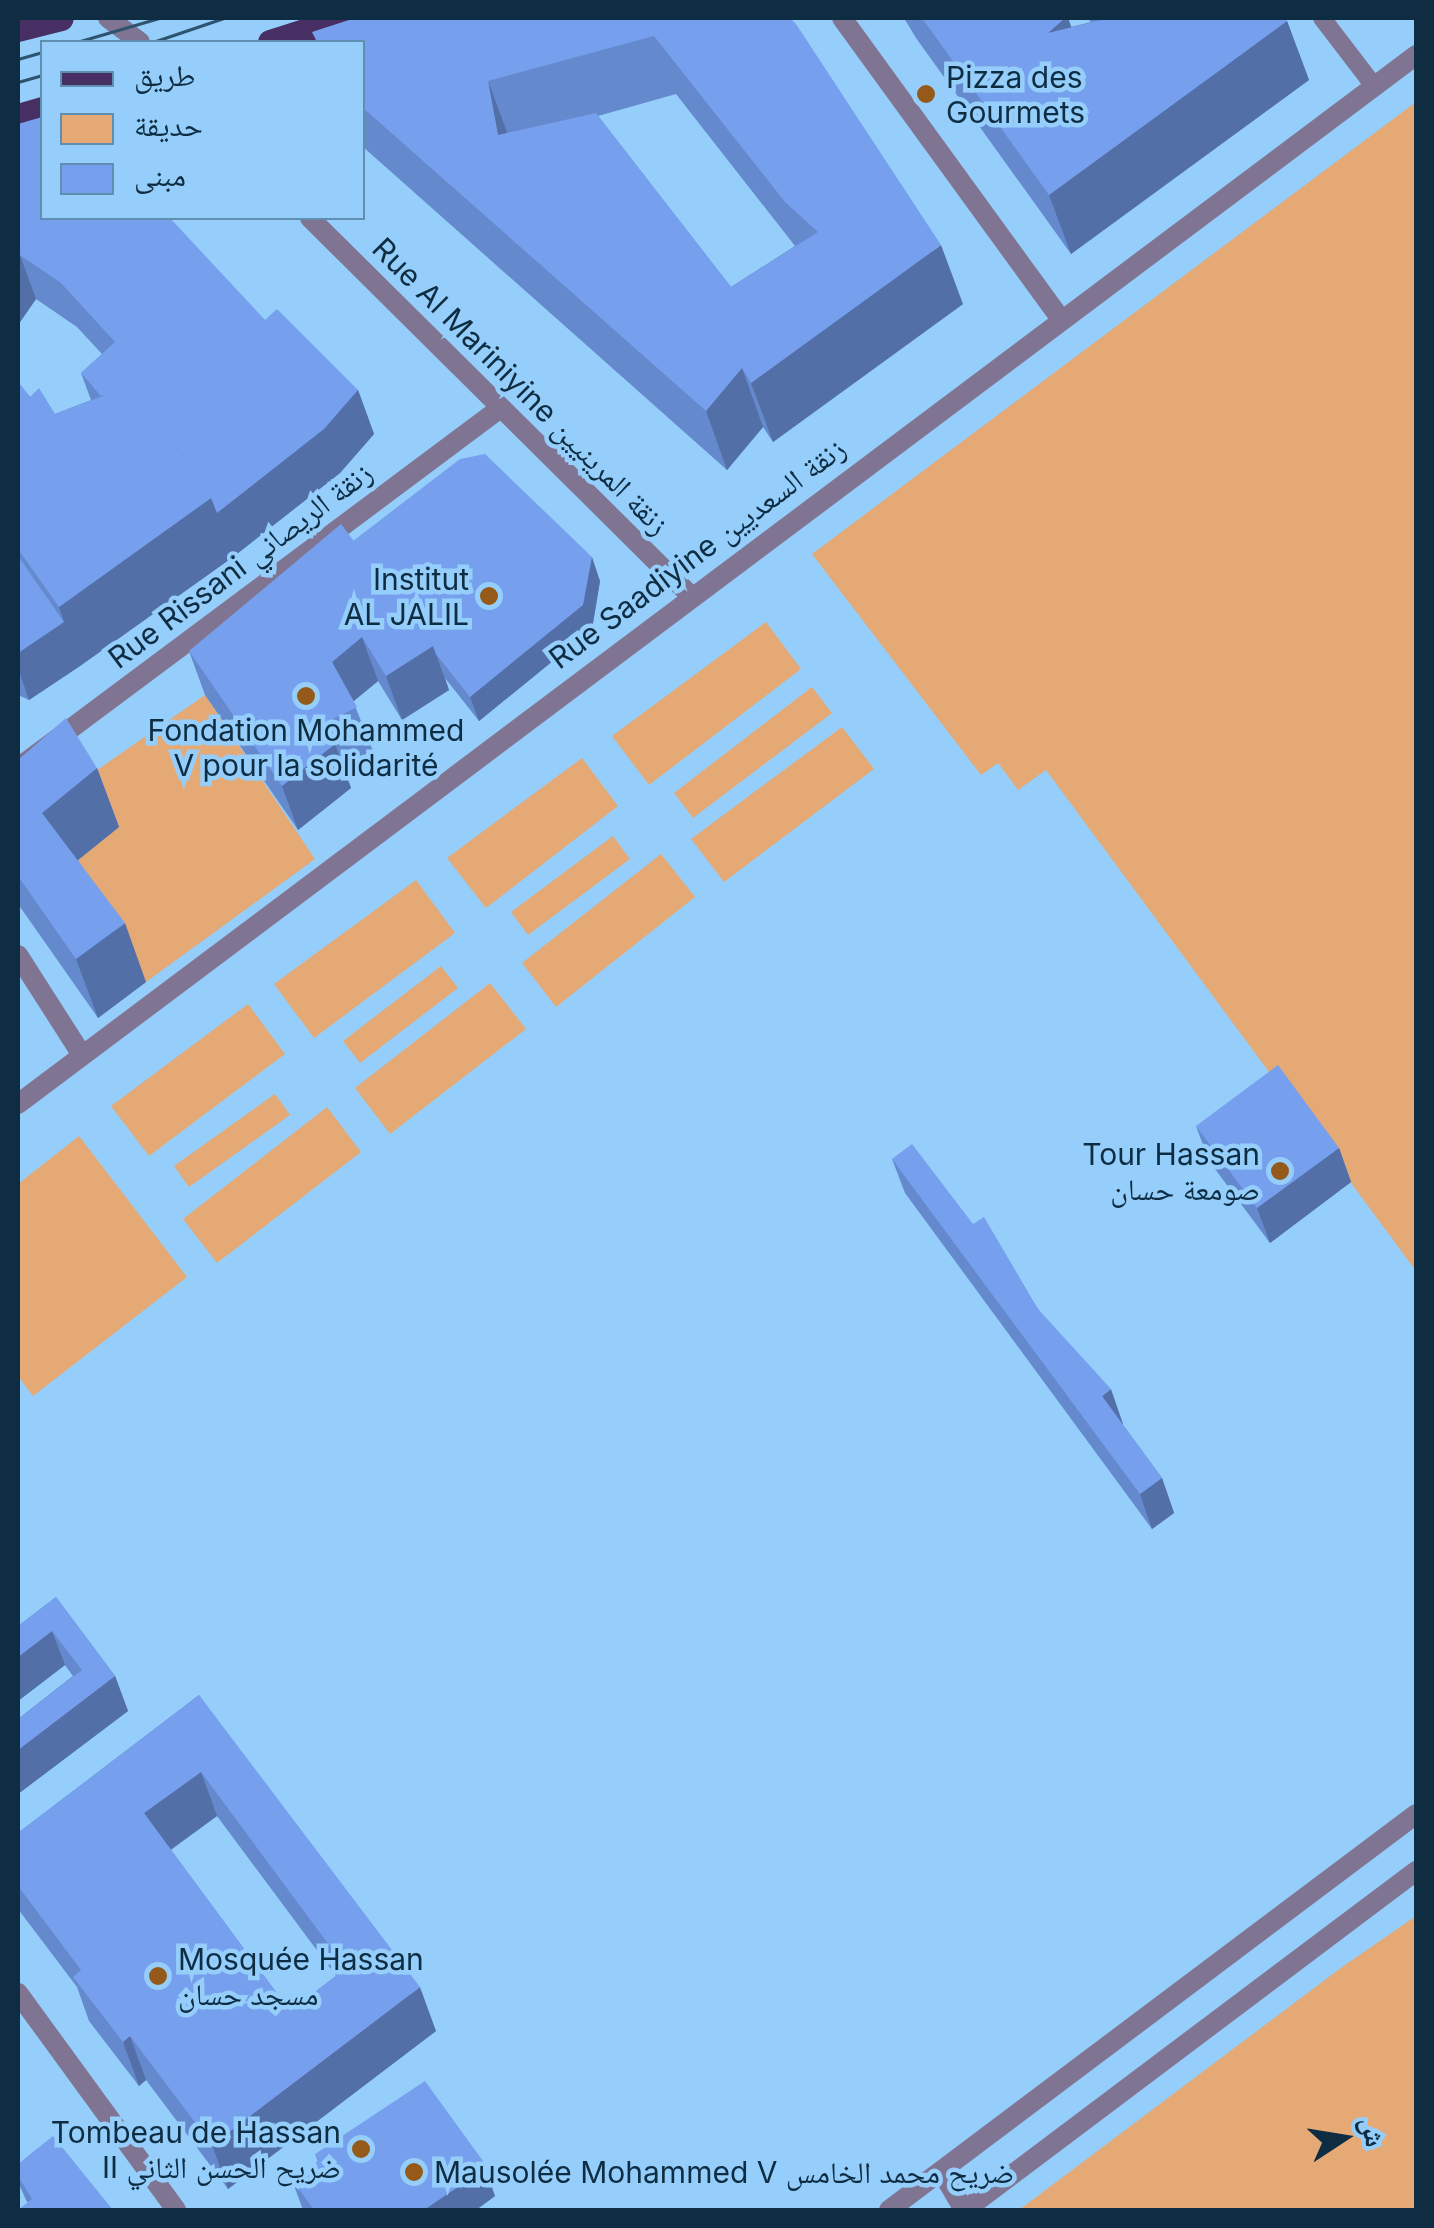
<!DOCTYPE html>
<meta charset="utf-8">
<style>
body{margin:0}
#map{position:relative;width:1434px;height:2228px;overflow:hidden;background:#95cefb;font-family:Inter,"Noto Naskh Arabic",sans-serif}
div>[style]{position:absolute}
.green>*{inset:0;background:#e4a975}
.service>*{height:18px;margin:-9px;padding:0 9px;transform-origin:9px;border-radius:9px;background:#807493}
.minor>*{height:20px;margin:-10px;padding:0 10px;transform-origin:10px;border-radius:10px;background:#807493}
.tertiary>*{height:20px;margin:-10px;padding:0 10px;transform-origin:10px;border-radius:10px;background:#807493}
.primary>*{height:25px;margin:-12.5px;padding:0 12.5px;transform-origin:12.5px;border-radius:12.5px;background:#472f64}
.tram>*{height:2.5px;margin:-1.25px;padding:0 1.25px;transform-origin:1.25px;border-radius:1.25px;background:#2e536f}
.wall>*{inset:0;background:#6589cd}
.shaded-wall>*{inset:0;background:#536fa7}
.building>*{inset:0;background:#769fee}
.dots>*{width:28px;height:28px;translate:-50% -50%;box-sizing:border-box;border:5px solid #95cefb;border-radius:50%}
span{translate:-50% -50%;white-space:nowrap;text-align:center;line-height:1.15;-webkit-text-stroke:9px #95cefb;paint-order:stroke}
.poi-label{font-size:30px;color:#0e2d43}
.left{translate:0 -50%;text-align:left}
.right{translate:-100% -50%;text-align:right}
.street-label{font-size:30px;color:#0e2d43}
.frame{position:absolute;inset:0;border:20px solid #0e2d43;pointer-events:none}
.legend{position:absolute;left:40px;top:40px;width:325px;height:180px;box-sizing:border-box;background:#95cefb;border:2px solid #5f8eb1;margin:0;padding:12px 18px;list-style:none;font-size:30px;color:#0e2d43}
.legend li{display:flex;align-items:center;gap:20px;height:50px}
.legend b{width:50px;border:2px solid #5f8eb1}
.north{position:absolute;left:1294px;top:2088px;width:100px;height:100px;-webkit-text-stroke:8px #95cefb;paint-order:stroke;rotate:78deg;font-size:28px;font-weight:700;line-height:40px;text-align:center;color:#0e2d43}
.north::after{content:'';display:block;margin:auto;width:35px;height:45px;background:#0e2d43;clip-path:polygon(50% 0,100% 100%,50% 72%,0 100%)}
</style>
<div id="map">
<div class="green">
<div style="clip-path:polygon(1416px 102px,1416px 1271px,1046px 770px,1018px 790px,998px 763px,981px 775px,812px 554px)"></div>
<div style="clip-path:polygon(766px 622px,801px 669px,649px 785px,612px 736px)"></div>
<div style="clip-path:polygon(812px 687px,832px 713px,693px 818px,674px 793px)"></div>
<div style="clip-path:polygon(205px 695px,315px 859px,146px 982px,63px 872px,87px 777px)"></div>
<div style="clip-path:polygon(842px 727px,874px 769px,724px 882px,691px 839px)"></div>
<div style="clip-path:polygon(582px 758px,618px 806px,486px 908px,447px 858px)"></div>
<div style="clip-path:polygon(613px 836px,630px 859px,528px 935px,511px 912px)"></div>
<div style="clip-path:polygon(661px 854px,695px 897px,556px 1007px,522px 963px)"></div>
<div style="clip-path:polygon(416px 880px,455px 933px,314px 1038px,274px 984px)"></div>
<div style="clip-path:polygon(441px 966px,458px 988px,360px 1063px,343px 1041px)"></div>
<div style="clip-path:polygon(490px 983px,526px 1029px,390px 1134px,355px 1088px)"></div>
<div style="clip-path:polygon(248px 1004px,285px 1054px,149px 1156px,111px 1106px)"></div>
<div style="clip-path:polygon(275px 1094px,290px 1115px,189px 1187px,174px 1166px)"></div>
<div style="clip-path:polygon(327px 1107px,361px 1152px,217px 1263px,183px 1219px)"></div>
<div style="clip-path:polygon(79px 1136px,187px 1277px,33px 1396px,18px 1376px,18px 1184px)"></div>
<div style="clip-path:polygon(1416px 1916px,1416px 2210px,1019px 2210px,1342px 1967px)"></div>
</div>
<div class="service">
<div style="left:1322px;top:18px;width:86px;rotate:52.6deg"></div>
</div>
<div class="minor">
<div style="left:108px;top:18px;width:40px;rotate:37deg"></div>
<div style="left:842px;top:18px;width:372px;rotate:54deg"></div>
<div style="left:310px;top:218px;width:535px;rotate:44.77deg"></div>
<div style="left:18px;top:768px;width:599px;rotate:-36.72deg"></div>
<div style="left:18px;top:955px;width:119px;rotate:57.4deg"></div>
<div style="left:18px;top:1104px;width:1748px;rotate:-36.88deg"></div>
<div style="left:18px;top:1993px;width:268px;rotate:53.9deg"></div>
</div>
<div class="tertiary">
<div style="left:943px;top:2174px;width:42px;rotate:59.7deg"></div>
<div style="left:889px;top:2210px;width:659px;rotate:-36.92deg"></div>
<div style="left:965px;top:2210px;width:564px;rotate:-36.93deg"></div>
</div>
<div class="primary">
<div style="left:18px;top:29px;width:44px;rotate:-14.3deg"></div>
<div style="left:270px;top:42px;width:79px;rotate:-17.7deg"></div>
<div style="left:18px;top:116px;width:25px;rotate:-16deg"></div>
</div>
<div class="tram">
<div style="left:77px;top:42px;width:85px;rotate:-16.3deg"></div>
<div style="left:153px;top:42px;width:75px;rotate:-18.7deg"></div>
<div style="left:18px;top:59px;width:25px;rotate:-16deg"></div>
<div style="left:18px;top:82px;width:25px;rotate:-16deg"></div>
</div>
<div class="wall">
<div style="clip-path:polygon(evenodd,790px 18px,963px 304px,773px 442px,763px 427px,727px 470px,362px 146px,362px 42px,790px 18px,676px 94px,795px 246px,731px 287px,598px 116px,676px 94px)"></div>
<div style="clip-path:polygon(904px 18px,1068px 18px,1071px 27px,1091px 22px,1087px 18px,1284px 18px,1287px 21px,1309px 80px,1071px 254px,916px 38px)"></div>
<div style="clip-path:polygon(18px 124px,265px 320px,358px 390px,374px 434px,340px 473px,233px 557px,80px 666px,29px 700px,18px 695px,18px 382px,30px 397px,55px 414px,91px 400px,81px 373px,102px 354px,77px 327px,36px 299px,18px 325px)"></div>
<div style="clip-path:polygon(353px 541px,600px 581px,592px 629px,479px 721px,445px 678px,449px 690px,402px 720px,378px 681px,353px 701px,373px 751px,343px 766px,351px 788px,298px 830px,205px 695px,189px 651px)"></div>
<div style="clip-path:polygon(18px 760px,97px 768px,119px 827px,78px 860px,146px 982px,98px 1018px,18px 904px)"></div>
<div style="clip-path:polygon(1196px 1126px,1339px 1148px,1351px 1182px,1270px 1243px,1209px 1161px)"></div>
<div style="clip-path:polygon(892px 1159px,973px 1224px,1038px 1309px,1162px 1478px,1174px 1513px,1152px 1529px,905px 1193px)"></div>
<div style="clip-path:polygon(56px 1597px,115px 1676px,128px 1711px,18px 1794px,18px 1719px,73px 1676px,65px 1665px,18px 1701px,18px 1626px)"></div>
<div style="clip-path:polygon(evenodd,199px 1695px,436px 2031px,228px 2189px,146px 2080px,139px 2086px,89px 2021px,77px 1987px,18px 1909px,18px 1833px,199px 1695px,217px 1816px,336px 1976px,290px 2011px,171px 1850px,217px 1816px)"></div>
<div style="clip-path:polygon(315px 2154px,495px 2196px,476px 2210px,303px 2210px,292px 2180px,318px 2161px)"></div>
<div style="clip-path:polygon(18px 2164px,113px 2210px,27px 2202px,18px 2182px)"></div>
</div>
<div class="shaded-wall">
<div style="clip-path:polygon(1065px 18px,1068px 18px,1089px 75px,1048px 33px)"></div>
<div style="clip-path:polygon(1287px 21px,1309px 80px,1071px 254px,1049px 195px)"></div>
<div style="clip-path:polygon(488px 81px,510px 140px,498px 135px)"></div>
<div style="clip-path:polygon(18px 227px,20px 255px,36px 299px,18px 325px)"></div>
<div style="clip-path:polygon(941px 245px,963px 304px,773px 442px,751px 383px)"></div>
<div style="clip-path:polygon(742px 368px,763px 427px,727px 470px,706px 411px)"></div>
<div style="clip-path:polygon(358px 390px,374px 434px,340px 473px,233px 557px,80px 666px,29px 700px,18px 668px,18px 653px,64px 622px,59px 607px,211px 498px)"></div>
<div style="clip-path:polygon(592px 557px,600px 581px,592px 629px,479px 721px,470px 697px)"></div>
<div style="clip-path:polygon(362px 637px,378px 681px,348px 706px,332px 662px)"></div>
<div style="clip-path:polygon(433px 646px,449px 690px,402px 720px,386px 676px)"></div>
<div style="clip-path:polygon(335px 744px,351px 788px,298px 830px,282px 786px)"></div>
<div style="clip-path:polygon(97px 768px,119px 827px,63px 872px,42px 813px)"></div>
<div style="clip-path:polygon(125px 923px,146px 982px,98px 1018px,76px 959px)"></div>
<div style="clip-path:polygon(1339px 1148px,1351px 1182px,1270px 1243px,1257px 1208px)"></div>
<div style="clip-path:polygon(1111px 1389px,1123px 1424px,1115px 1431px,1102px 1396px)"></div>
<div style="clip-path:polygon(1162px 1478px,1174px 1513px,1152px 1529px,1140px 1494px)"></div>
<div style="clip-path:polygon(52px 1631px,65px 1665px,18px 1701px,18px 1657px)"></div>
<div style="clip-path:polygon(115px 1676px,128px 1711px,18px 1794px,18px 1750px)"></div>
<div style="clip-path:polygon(201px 1772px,217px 1816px,160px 1857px,144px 1813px)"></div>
<div style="clip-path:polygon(420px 1987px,436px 2031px,228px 2189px,212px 2145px)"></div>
<div style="clip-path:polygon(130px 2036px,146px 2080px,139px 2086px,123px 2042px)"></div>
<div style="clip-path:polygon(483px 2161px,495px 2196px,476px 2210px,424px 2210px,455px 2182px)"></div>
</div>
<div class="building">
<div style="clip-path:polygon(evenodd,355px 18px,790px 18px,796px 24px,941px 245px,751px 383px,742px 368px,706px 411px,362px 107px,362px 42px,317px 42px,312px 32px,355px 18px,654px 36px,785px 202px,818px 232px,731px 287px,596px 113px,498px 135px,488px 81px,654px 36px)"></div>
<div style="clip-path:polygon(922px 18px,1065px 18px,1048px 33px,1110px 18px,1284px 18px,1287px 21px,1049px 195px)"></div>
<div style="clip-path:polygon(42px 117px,42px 218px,170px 218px,265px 320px,277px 309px,358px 390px,324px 429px,217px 513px,211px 498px,147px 403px,128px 419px,108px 394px,101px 396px,81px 373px,115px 342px,61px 283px,20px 255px,18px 244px,18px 124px)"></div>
<div style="clip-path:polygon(18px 382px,30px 397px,39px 388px,55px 414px,108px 394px,128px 419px,147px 403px,211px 498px,59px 607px,18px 549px)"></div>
<div style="clip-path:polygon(485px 454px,592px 557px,583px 605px,470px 697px,436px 654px,433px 646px,353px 541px,460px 459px)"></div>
<div style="clip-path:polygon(341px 524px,433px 646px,386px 676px,362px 637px,332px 662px,357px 707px,321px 725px,335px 744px,282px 786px,189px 651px)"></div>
<div style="clip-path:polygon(18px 556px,64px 622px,18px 653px)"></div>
<div style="clip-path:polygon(66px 718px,97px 768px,42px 813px,125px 923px,76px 959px,18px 876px,18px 760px)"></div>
<div style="clip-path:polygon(1278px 1065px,1339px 1148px,1257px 1208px,1196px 1126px)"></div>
<div style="clip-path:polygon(912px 1144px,973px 1224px,984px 1217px,1038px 1309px,1111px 1389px,1102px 1396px,1162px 1478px,1140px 1494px,892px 1159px)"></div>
<div style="clip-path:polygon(56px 1597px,115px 1676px,18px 1750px,18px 1719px,82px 1670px,52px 1631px,18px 1657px,18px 1626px)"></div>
<div style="clip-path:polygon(evenodd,199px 1695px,420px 1987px,212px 2145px,130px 2036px,123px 2042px,73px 1977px,81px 1970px,18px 1886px,18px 1833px,199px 1695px,201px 1772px,346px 1968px,290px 2011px,144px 1813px,201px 1772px)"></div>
<div style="clip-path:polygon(425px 2081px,483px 2161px,455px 2182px,458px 2187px,424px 2210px,314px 2210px,292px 2180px,319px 2160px,315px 2154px)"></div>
<div style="clip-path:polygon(53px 2136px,113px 2210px,18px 2210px,32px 2199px,18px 2176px,18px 2164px)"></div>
</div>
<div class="dots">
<div style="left:926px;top:94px;background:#955a19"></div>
<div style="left:489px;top:596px;background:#955a19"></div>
<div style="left:306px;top:696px;background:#955a19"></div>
<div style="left:1280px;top:1171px;background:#955a19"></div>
<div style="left:158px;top:1976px;background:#955a19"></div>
<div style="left:361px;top:2149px;background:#955a19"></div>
<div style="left:414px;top:2172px;background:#955a19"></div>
</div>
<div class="poi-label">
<span class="left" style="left:946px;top:94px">Pizza des<br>Gourmets</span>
<span class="right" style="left:469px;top:596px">Institut<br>AL JALIL</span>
<span style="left:306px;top:747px">Fondation Mohammed<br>V pour la solidarité</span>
<span class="right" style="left:1260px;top:1171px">Tour Hassan<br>صومعة حسان</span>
<span class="left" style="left:178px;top:1976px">Mosquée Hassan<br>مسجد حسان</span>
<span class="right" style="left:341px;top:2149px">Tombeau de Hassan<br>II ضريح الحسن الثاني</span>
<span class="left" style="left:434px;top:2172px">Mausolée Mohammed V ضريح محمد الخامس</span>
</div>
<div class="street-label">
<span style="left:521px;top:386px;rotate:45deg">Rue Al Mariniyine زنقة المرينيين</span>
<span style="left:697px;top:553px;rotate:-37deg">Rue Saadiyine زنقة السعديين</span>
<span style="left:240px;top:565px;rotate:-37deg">Rue Rissani زنقة الريصاني</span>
</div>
<div class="frame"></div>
<ul class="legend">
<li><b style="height:12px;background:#472f64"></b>طريق</li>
<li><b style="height:28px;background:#e4a975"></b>حديقة</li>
<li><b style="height:28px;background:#769fee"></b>مبنى</li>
</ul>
<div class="north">ش</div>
</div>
